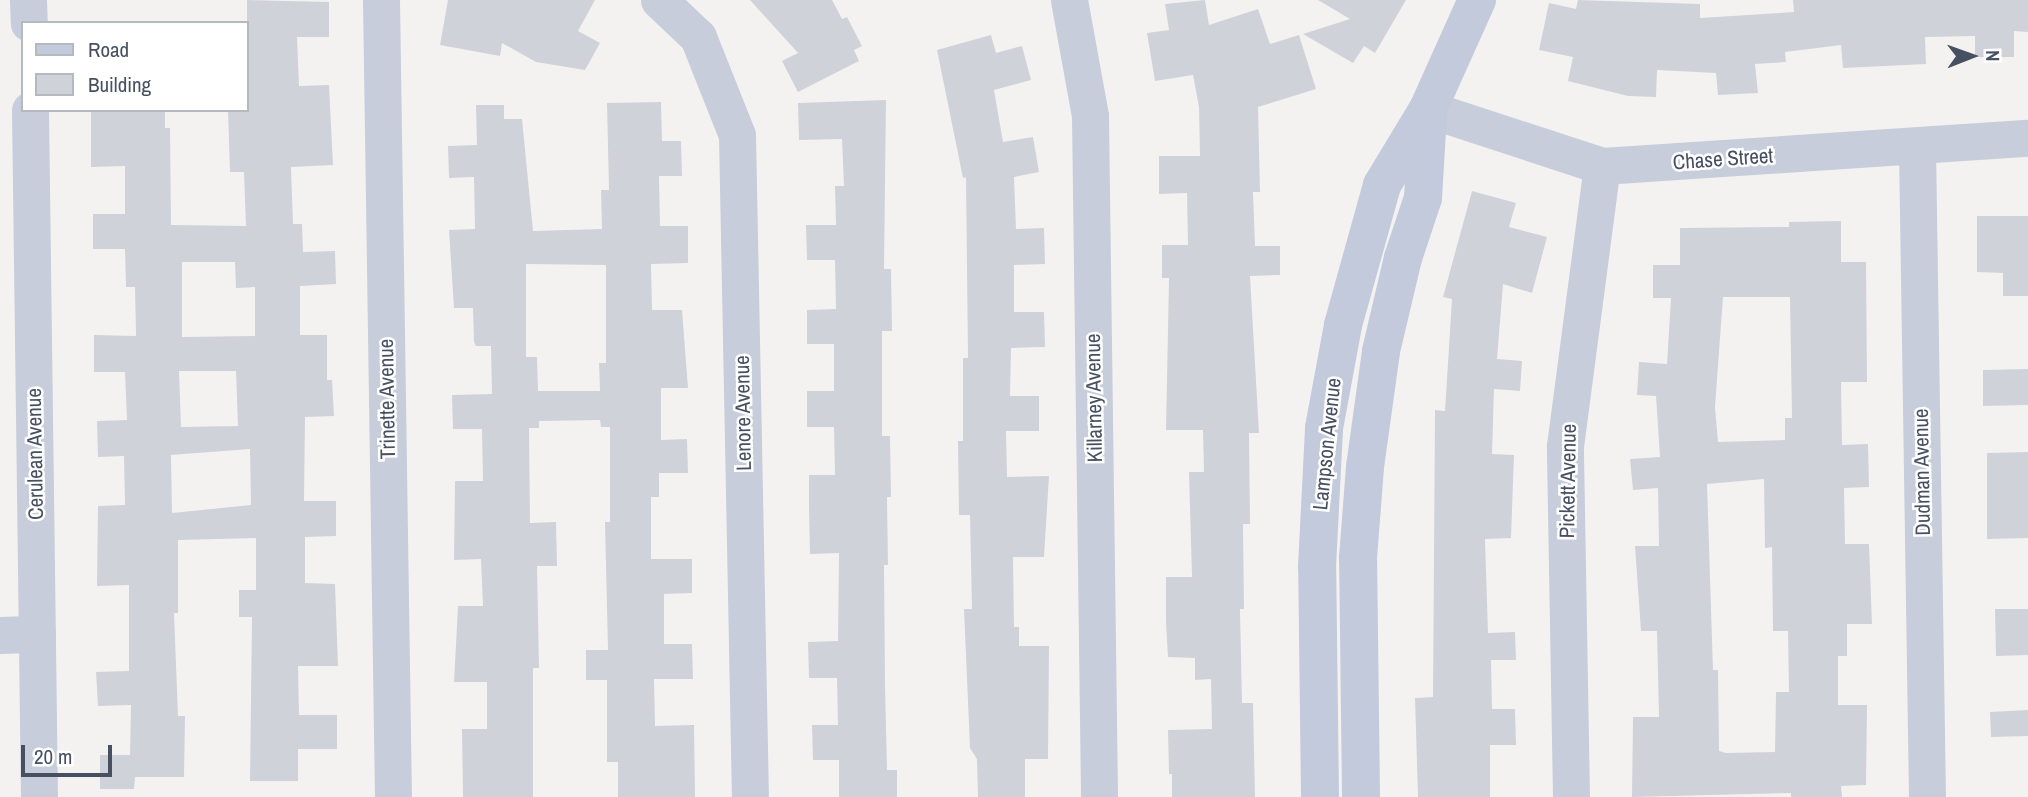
<!DOCTYPE html>
<style>
body{margin:0}
#map{position:relative;width:2028px;height:797px;overflow:hidden;background:#f4f2f1;font-family:"Archivo Narrow",sans-serif}
div>[style]{position:absolute}
.building>*{inset:0;background:#d0d2d9}
.minor>*{height:37px;margin:-18.5px;padding:0 18.5px;transform-origin:18.5px;border-radius:18.5px;background:#c7cdda}
.secondary>*{height:38px;margin:-19px;padding:0 19px;transform-origin:19px;border-radius:19px;background:#c2cadc}
span{translate:-50% -50%;white-space:nowrap;text-align:center;line-height:1.15;-webkit-text-stroke:5px #fff;paint-order:stroke}
.street-label{font-size:21px;color:#475061}
.legend{position:absolute;left:21px;top:21px;width:228px;height:91px;box-sizing:border-box;background:#fff;border:2px solid #b5b9c0;margin:0;padding:9px 12px;list-style:none;font-size:21px;color:#475061}
.legend li{display:flex;align-items:center;gap:14px;height:35px}
.legend b{width:35px;border:2px solid #b5b9c0}
.north{position:absolute;left:1937px;top:21px;width:70px;height:70px;-webkit-text-stroke:5px #fff;paint-order:stroke;rotate:89deg;font-size:19px;font-weight:700;line-height:28px;text-align:center;color:#475061}
.north::after{content:'';display:block;margin:auto;width:24px;height:32px;background:#475061;clip-path:polygon(50% 0,100% 100%,50% 72%,0 100%)}
.scale{position:absolute;left:21px;top:745px;width:91px;height:32px;box-sizing:border-box;border:4px solid #475061;border-top:0;padding-left:9px;font-size:21px;line-height:24px;white-space:nowrap;color:#475061;-webkit-text-stroke:5px #fff;paint-order:stroke}
</style>
<div id="map">
<div class="building">
<div style="clip-path:polygon(evenodd,247px 0,329px 2px,329px 37px,297px 37px,299px 86px,329px 85px,333px 165px,291px 167px,293px 224px,302px 224px,303px 252px,335px 251px,336px 284px,300px 286px,300px 335px,327px 335px,327px 380px,332px 380px,334px 416px,305px 417px,304px 501px,336px 501px,336px 536px,305px 537px,305px 583px,335px 584px,338px 666px,298px 666px,299px 715px,337px 715px,337px 749px,298px 749px,298px 781px,250px 781px,252px 617px,239px 617px,239px 590px,256px 590px,256px 538px,178px 540px,178px 613px,174px 613px,178px 716px,185px 716px,184px 777px,135px 777px,134px 789px,100px 789px,100px 755px,130px 755px,131px 705px,98px 706px,96px 672px,129px 671px,129px 585px,97px 586px,98px 506px,125px 505px,124px 456px,98px 457px,97px 421px,127px 420px,125px 372px,94px 372px,94px 335px,136px 336px,135px 287px,126px 287px,125px 249px,93px 249px,93px 214px,125px 214px,125px 166px,91px 167px,91px 110px,165px 110px,165px 128px,170px 128px,171px 225px,246px 226px,244px 172px,230px 172px,228px 110px,247px 110px,247px 0,182px 262px,235px 262px,236px 288px,255px 287px,255px 336px,182px 337px,182px 262px,247px 0,179px 371px,236px 371px,238px 426px,181px 427px,179px 371px,247px 0,250px 449px,251px 505px,172px 513px,171px 455px,250px 449px)"></div>
<div style="clip-path:polygon(448px 0,595px 0,578px 31px,600px 43px,585px 70px,536px 62px,502px 43px,500px 56px,440px 45px)"></div>
<div style="clip-path:polygon(750px 0,832px 0,842px 19px,847px 17px,862px 46px,854px 50px,859px 61px,798px 92px,782px 61px,798px 53px)"></div>
<div style="clip-path:polygon(1205px 0,1209px 25px,1258px 9px,1270px 44px,1299px 35px,1316px 89px,1258px 107px,1260px 192px,1253px 192px,1255px 246px,1280px 246px,1280px 275px,1250px 276px,1259px 433px,1249px 433px,1250px 524px,1243px 524px,1244px 609px,1240px 609px,1242px 703px,1253px 703px,1255px 797px,1172px 797px,1172px 774px,1169px 774px,1168px 730px,1212px 729px,1211px 679px,1195px 680px,1195px 658px,1168px 657px,1166px 623px,1166px 577px,1192px 577px,1189px 472px,1204px 472px,1203px 430px,1166px 430px,1169px 278px,1162px 278px,1162px 245px,1188px 245px,1187px 193px,1159px 194px,1159px 156px,1200px 156px,1199px 107px,1193px 75px,1155px 81px,1147px 33px,1169px 30px,1165px 4px)"></div>
<div style="clip-path:polygon(1318px 0,1406px 0,1375px 53px,1364px 46px,1353px 63px,1303px 34px,1350px 19px)"></div>
<div style="clip-path:polygon(1578px 0,1700px 4px,1700px 18px,1794px 12px,1793px 0,2028px 0,2028px 32px,2014px 31px,2014px 57px,1975px 57px,1975px 36px,1925px 37px,1926px 64px,1843px 68px,1841px 45px,1785px 52px,1786px 62px,1755px 64px,1758px 93px,1718px 95px,1716px 73px,1657px 70px,1656px 97px,1628px 96px,1568px 81px,1573px 57px,1539px 50px,1549px 3px,1576px 9px)"></div>
<div style="clip-path:polygon(991px 35px,996px 53px,1022px 46px,1031px 80px,994px 90px,1003px 142px,1033px 137px,1039px 172px,1014px 177px,1016px 229px,1044px 228px,1045px 264px,1014px 265px,1014px 312px,1044px 312px,1045px 347px,1011px 348px,1010px 396px,1039px 396px,1039px 431px,1006px 431px,1007px 477px,1049px 476px,1044px 557px,1013px 557px,1014px 627px,1019px 627px,1019px 646px,1049px 646px,1048px 759px,1025px 759px,1025px 797px,978px 797px,977px 759px,970px 748px,964px 609px,972px 609px,970px 515px,959px 515px,958px 441px,963px 441px,963px 358px,968px 358px,966px 177px,963px 178px,937px 50px)"></div>
<div style="clip-path:polygon(886px 100px,884px 269px,891px 269px,892px 331px,882px 331px,882px 436px,890px 436px,891px 497px,887px 497px,888px 565px,884px 565px,885px 684px,887px 770px,897px 770px,897px 797px,839px 797px,839px 760px,813px 760px,812px 725px,838px 725px,837px 678px,809px 678px,808px 642px,838px 641px,839px 553px,810px 554px,809px 509px,809px 475px,835px 475px,834px 427px,807px 427px,807px 391px,834px 391px,834px 344px,807px 344px,807px 310px,836px 309px,835px 260px,807px 260px,806px 225px,836px 225px,835px 186px,844px 186px,842px 139px,799px 140px,798px 103px)"></div>
<div style="clip-path:polygon(evenodd,661px 102px,662px 141px,681px 141px,682px 176px,659px 176px,660px 226px,688px 226px,688px 263px,651px 264px,652px 310px,682px 310px,688px 388px,661px 388px,661px 440px,687px 439px,688px 473px,659px 473px,659px 497px,651px 497px,651px 559px,692px 559px,692px 593px,664px 594px,664px 644px,692px 644px,693px 679px,654px 679px,655px 726px,694px 725px,695px 797px,618px 797px,618px 762px,607px 762px,607px 680px,586px 680px,586px 650px,608px 650px,605px 522px,610px 522px,610px 427px,601px 427px,600px 420px,539px 421px,539px 428px,529px 428px,530px 523px,556px 522px,557px 566px,537px 566px,539px 668px,533px 668px,533px 797px,463px 797px,462px 729px,487px 729px,487px 682px,454px 682px,458px 606px,483px 606px,481px 559px,454px 560px,455px 481px,483px 481px,482px 429px,453px 429px,452px 395px,492px 394px,491px 346px,476px 346px,474px 342px,473px 308px,454px 308px,449px 230px,475px 229px,474px 177px,449px 178px,448px 146px,477px 145px,476px 105px,504px 105px,504px 119px,522px 119px,533px 231px,602px 229px,601px 190px,609px 190px,607px 103px,661px 102px,526px 264px,606px 265px,606px 363px,599px 363px,600px 391px,538px 391px,537px 357px,526px 357px,526px 264px)"></div>
<div style="clip-path:polygon(1472px 191px,1516px 203px,1509px 227px,1547px 237px,1532px 293px,1503px 284px,1497px 359px,1522px 361px,1520px 391px,1494px 389px,1492px 454px,1514px 455px,1511px 538px,1485px 539px,1488px 633px,1515px 632px,1516px 660px,1491px 660px,1492px 709px,1515px 709px,1516px 745px,1490px 745px,1490px 797px,1418px 797px,1415px 698px,1433px 697px,1435px 410px,1445px 411px,1452px 299px,1443px 297px)"></div>
<div style="clip-path:polygon(1977px 216px,2028px 216px,2028px 296px,2003px 296px,2003px 273px,1977px 272px)"></div>
<div style="clip-path:polygon(evenodd,1841px 221px,1841px 262px,1866px 262px,1867px 382px,1841px 382px,1842px 445px,1868px 444px,1869px 487px,1844px 488px,1845px 544px,1869px 544px,1872px 624px,1847px 624px,1847px 656px,1838px 656px,1838px 705px,1867px 705px,1866px 785px,1841px 786px,1842px 797px,1791px 797px,1791px 793px,1632px 797px,1633px 717px,1659px 717px,1657px 631px,1641px 631px,1635px 546px,1659px 546px,1658px 488px,1633px 490px,1630px 459px,1660px 457px,1656px 396px,1637px 395px,1639px 362px,1667px 364px,1671px 298px,1653px 298px,1653px 265px,1680px 265px,1680px 228px,1789px 227px,1789px 222px,1841px 221px,1723px 297px,1790px 297px,1792px 418px,1785px 418px,1785px 440px,1718px 442px,1715px 407px,1723px 297px,1841px 221px,1764px 479px,1765px 548px,1772px 547px,1773px 631px,1788px 631px,1789px 692px,1776px 692px,1775px 752px,1726px 753px,1719px 751px,1718px 670px,1713px 670px,1707px 484px,1764px 479px)"></div>
<div style="clip-path:polygon(2028px 369px,2028px 405px,1983px 406px,1983px 370px)"></div>
<div style="clip-path:polygon(2028px 452px,2028px 538px,1987px 539px,1987px 453px)"></div>
<div style="clip-path:polygon(1995px 609px,2028px 609px,2028px 655px,1996px 656px)"></div>
<div style="clip-path:polygon(2028px 710px,2028px 736px,1991px 737px,1990px 712px)"></div>
</div>
<div class="minor">
<div style="left:28px;top:0;width:23px;rotate:88deg"></div>
<div style="left:381px;top:0;width:797px;rotate:89.14deg"></div>
<div style="left:659px;top:0;width:54px;rotate:43.5deg"></div>
<div style="left:698px;top:37px;width:105px;rotate:68.3deg"></div>
<div style="left:737px;top:135px;width:662px;rotate:88.88deg"></div>
<div style="left:1069px;top:0;width:118px;rotate:79.7deg"></div>
<div style="left:1090px;top:116px;width:681px;rotate:89.24deg"></div>
<div style="left:1428px;top:109px;width:183px;rotate:18.1deg"></div>
<div style="left:1602px;top:166px;width:427px;rotate:-3.8deg"></div>
<div style="left:30px;top:110px;width:687px;rotate:89.25deg"></div>
<div style="left:1917px;top:147px;width:650px;rotate:89.12deg"></div>
<div style="left:0;top:635px;width:37px;rotate:-2deg"></div>
<div style="left:1571px;top:797px;width:351px;rotate:-91deg"></div>
<div style="left:1565px;top:446px;width:282px;rotate:-82.5deg"></div>
</div>
<div class="secondary">
<div style="left:1320px;top:797px;width:230px;rotate:-90.7deg"></div>
<div style="left:1317px;top:567px;width:139px;rotate:-87.1deg"></div>
<div style="left:1324px;top:428px;width:105px;rotate:-79.5deg"></div>
<div style="left:1343px;top:325px;width:145px;rotate:-74.4deg"></div>
<div style="left:1382px;top:185px;width:89px;rotate:-58.8deg"></div>
<div style="left:1428px;top:109px;width:120px;rotate:-65.8deg"></div>
<div style="left:1361px;top:797px;width:239px;rotate:-90.7deg"></div>
<div style="left:1358px;top:558px;width:91px;rotate:-85.6deg"></div>
<div style="left:1365px;top:467px;width:117px;rotate:-82.1deg"></div>
<div style="left:1381px;top:351px;width:96px;rotate:-76.7deg"></div>
<div style="left:1403px;top:258px;width:63px;rotate:-71.6deg"></div>
<div style="left:1423px;top:198px;width:84px;rotate:-86.6deg"></div>
</div>
<div class="street-label">
<span style="left:1723px;top:159px;rotate:-4deg">Chase Street</span>
<span style="left:1094px;top:398px;rotate:-91deg">Killarney Avenue</span>
<span style="left:387px;top:399px;rotate:-91deg">Trinette Avenue</span>
<span style="left:743px;top:413px;rotate:-91deg">Lenore Avenue</span>
<span style="left:1327px;top:444px;rotate:-84deg">Lampson Avenue</span>
<span style="left:35px;top:454px;rotate:-91deg">Cerulean Avenue</span>
<span style="left:1922px;top:472px;rotate:-91deg">Dudman Avenue</span>
<span style="left:1568px;top:481px;rotate:-89deg">Pickett Avenue</span>
</div>
<ul class="legend">
<li><b style="height:9px;background:#c2cadc"></b>Road</li>
<li><b style="height:19px;background:#d0d2d9"></b>Building</li>
</ul>
<div class="north">N</div>
<div class="scale">20 m</div>
</div>
